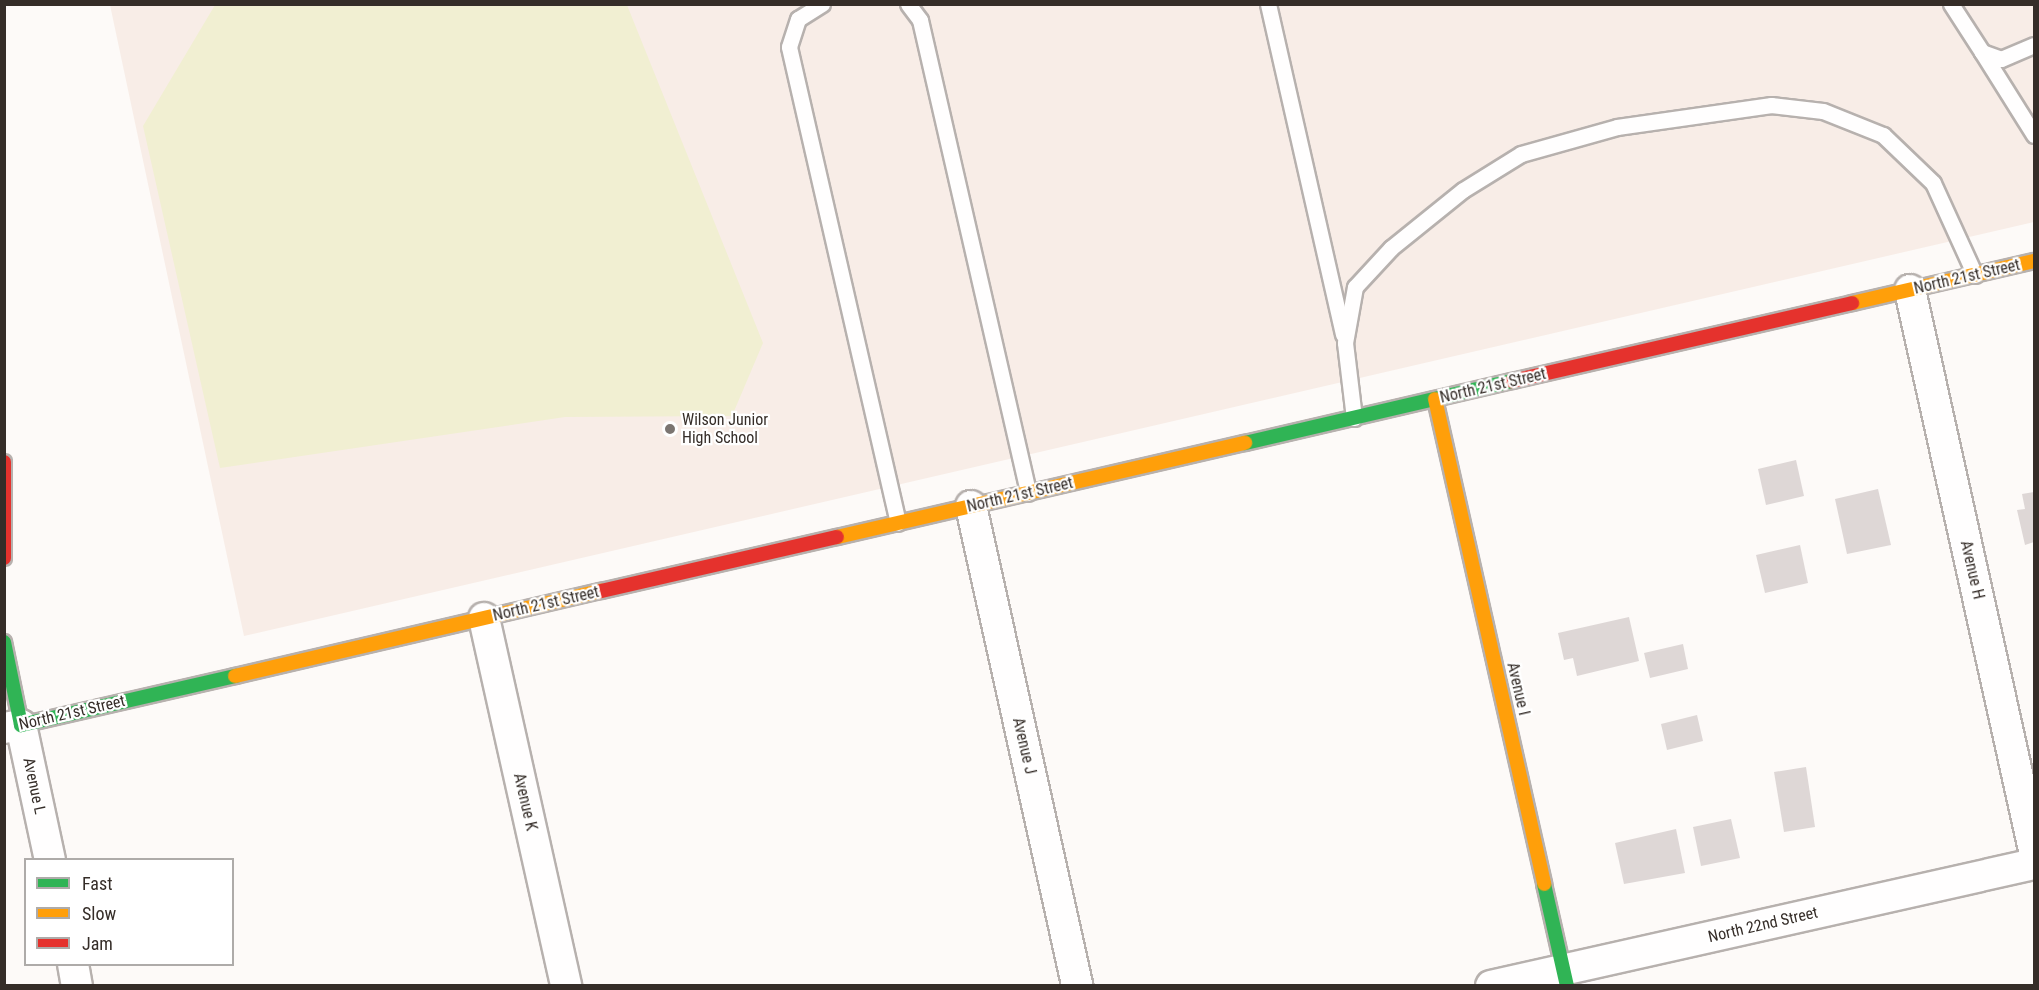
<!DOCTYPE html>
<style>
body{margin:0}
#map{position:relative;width:2039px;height:990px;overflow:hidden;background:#fdfaf8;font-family:"Roboto Condensed",sans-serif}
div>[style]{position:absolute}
.built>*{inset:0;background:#f8ede7}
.green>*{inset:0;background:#f1efd2}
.building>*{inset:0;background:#ded7d6}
.roads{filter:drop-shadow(2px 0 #b7b1ae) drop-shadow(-2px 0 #b7b1ae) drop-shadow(0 2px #b7b1ae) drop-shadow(0 -2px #b7b1ae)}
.lane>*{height:15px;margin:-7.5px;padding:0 7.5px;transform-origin:7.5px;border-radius:7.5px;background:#fffefe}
.street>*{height:30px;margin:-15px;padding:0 15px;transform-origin:15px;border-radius:15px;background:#fffefe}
.fast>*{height:14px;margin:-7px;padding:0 7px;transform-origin:7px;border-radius:7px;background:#30b455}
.slow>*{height:14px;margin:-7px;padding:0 7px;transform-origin:7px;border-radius:7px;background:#ff9f0a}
.jam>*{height:14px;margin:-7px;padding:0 7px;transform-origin:7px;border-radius:7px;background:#e5322d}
.dots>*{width:16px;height:16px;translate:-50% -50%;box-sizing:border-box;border:3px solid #fff;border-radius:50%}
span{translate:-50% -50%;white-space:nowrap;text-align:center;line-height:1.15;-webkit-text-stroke:4.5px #fff;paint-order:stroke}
.street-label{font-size:16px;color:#352d28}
.poi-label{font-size:16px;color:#352d28}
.left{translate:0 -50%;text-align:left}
.frame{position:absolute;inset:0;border:6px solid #352d28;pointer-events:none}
.legend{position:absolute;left:24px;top:858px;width:210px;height:108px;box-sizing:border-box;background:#fff;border:2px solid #aeaba9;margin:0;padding:8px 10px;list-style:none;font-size:18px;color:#352d28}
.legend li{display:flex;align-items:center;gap:12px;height:30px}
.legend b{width:30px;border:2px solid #aeaba9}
</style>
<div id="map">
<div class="built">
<div style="clip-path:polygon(110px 5px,2034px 5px,2034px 222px,244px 636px)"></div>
</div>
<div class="green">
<div style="clip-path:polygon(215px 5px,627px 5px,763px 343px,732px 416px,565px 417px,220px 468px,143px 126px)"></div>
</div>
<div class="building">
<div style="clip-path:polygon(1796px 460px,1804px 496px,1766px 505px,1758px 469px)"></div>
<div style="clip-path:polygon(1878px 489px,1891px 545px,1847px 554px,1835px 499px)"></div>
<div style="clip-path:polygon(2034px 492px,2034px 542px,2025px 545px,2017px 510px,2025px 509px,2022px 494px)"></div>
<div style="clip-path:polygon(1800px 545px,1808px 583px,1765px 593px,1756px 555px)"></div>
<div style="clip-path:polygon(1629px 617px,1639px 661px,1577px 676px,1573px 658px,1564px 660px,1558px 633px)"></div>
<div style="clip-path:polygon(1683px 644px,1688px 669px,1650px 678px,1644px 653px)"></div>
<div style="clip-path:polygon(1697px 715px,1703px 741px,1667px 750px,1661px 724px)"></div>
<div style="clip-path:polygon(1806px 767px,1815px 827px,1784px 832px,1774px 772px)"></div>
<div style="clip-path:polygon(1731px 819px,1740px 858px,1701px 866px,1693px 827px)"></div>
<div style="clip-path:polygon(1676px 829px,1685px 873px,1624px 884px,1615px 843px)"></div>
</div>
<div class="roads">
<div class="lane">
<div style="left:822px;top:4px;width:28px;rotate:148deg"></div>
<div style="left:798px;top:19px;width:29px;rotate:108deg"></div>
<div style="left:789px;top:47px;width:488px;rotate:77.1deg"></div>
<div style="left:908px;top:4px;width:20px;rotate:53deg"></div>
<div style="left:920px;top:20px;width:485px;rotate:77.1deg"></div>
<div style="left:1268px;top:4px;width:339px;rotate:77.2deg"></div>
<div style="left:1951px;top:4px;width:57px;rotate:57.1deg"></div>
<div style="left:1982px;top:52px;width:20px;rotate:20deg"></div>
<div style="left:2001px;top:59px;width:36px;rotate:-23deg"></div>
<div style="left:1982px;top:52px;width:98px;rotate:57.9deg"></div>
<div style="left:1354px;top:418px;width:76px;rotate:-96.8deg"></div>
<div style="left:1345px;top:343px;width:57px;rotate:-79.9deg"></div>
<div style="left:1355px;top:287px;width:53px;rotate:-47.3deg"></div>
<div style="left:1391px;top:248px;width:92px;rotate:-38.9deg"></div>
<div style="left:1463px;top:190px;width:68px;rotate:-31.8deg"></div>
<div style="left:1521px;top:154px;width:100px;rotate:-15.7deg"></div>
<div style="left:1617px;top:127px;width:156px;rotate:-8.1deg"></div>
<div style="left:1771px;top:105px;width:52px;rotate:6.6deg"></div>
<div style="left:1823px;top:111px;width:65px;rotate:21.8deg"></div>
<div style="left:1883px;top:135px;width:69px;rotate:43.8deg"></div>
<div style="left:1933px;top:183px;width:101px;rotate:65.5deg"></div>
</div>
<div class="street">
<div style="left:1910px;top:290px;width:574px;rotate:77.51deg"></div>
<div style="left:971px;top:506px;width:492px;rotate:77.5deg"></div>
<div style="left:484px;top:618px;width:377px;rotate:77.4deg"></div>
<div style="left:4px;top:728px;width:17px;rotate:-10deg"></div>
<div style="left:21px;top:725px;width:138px;rotate:77.9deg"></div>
<div style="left:73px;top:964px;width:22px;rotate:80deg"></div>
<div style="left:1491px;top:986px;width:557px;rotate:-12.66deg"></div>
</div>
<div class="fast">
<div style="left:1245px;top:443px;width:274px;rotate:-13.1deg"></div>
<div style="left:4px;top:642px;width:85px;rotate:78.4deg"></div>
<div style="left:21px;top:725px;width:220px;rotate:-12.9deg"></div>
<div style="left:1544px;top:884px;width:105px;rotate:77.3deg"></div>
</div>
<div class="slow">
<div style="left:1852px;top:303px;width:187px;rotate:-13deg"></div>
<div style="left:1435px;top:399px;width:497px;rotate:77.3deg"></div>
<div style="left:837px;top:537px;width:419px;rotate:-13deg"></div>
<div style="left:235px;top:676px;width:376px;rotate:-13.1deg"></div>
</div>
<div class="jam">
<div style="left:1512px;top:381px;width:349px;rotate:-12.9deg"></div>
<div style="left:4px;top:462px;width:96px;rotate:90deg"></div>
<div style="left:601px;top:591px;width:242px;rotate:-12.9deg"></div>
</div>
</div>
<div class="dots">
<div style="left:670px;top:429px;background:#7b7571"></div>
</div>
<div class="street-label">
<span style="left:1967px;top:277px;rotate:-13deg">North 21st Street</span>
<span style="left:1493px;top:386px;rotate:-13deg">North 21st Street</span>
<span style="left:1020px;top:495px;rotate:-13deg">North 21st Street</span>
<span style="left:1972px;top:570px;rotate:77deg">Avenue H</span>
<span style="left:546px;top:604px;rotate:-13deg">North 21st Street</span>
<span style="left:1518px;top:689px;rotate:77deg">Avenue I</span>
<span style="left:72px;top:713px;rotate:-13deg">North 21st Street</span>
<span style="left:1024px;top:746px;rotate:77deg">Avenue J</span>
<span style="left:34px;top:786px;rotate:78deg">Avenue L</span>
<span style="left:525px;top:802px;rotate:77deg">Avenue K</span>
<span style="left:1763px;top:925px;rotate:-13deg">North 22nd Street</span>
</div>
<div class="poi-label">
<span class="left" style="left:682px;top:429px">Wilson Junior<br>High School</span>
</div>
<div class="frame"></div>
<ul class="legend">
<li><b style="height:8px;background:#30b455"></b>Fast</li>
<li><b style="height:8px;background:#ff9f0a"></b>Slow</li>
<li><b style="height:8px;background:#e5322d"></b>Jam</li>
</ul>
</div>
